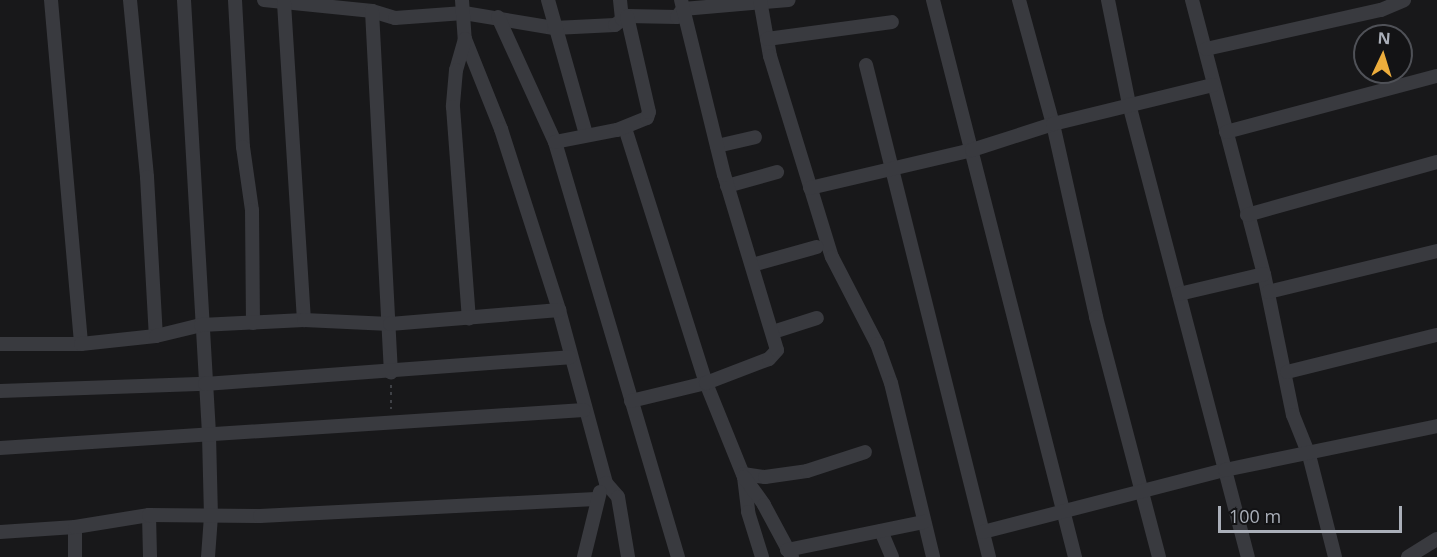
<!DOCTYPE html>
<style>
body{margin:0}
#map{position:relative;width:1437px;height:557px;overflow:hidden;background:#18181a;font-family:"Open Sans",sans-serif}
div>[style]{position:absolute}
.path>*{height:2px;margin-top:-1px;transform-origin:0;background:repeating-linear-gradient(90deg,#3f4146 0 3px,transparent 0 7.5px)}
.minor>*{height:14px;margin:-7px;padding:0 7px;transform-origin:7px;border-radius:7px;background:#393a3f}
span{translate:-50% -50%;white-space:nowrap;text-align:center;line-height:1.15;-webkit-text-stroke:4.5px #131315;paint-order:stroke}
.north{position:absolute;left:1353px;top:24px;width:60px;height:60px;box-sizing:border-box;background:#131315;border:2px solid #4f5157;border-radius:50%;rotate:4deg;font-size:16px;font-weight:700;line-height:24px;text-align:center;color:#aaafb9}
.north::after{content:'';display:block;margin:auto;width:21px;height:27px;background:#edad3c;clip-path:polygon(50% 0,100% 100%,50% 72%,0 100%)}
.scale{position:absolute;left:1218px;top:506px;width:184px;height:27px;box-sizing:border-box;border:3px solid #aaafb9;border-top:0;padding-left:8px;font-size:18px;line-height:21px;white-space:nowrap;color:#aaafb9;-webkit-text-stroke:4px #131315;paint-order:stroke}
</style>
<div id="map">
<div class="path">
<div style="left:391px;top:385px;width:24px;rotate:90deg"></div>
</div>
<div class="minor">
<div style="left:51px;top:0;width:345px;rotate:85deg"></div>
<div style="left:130px;top:0;width:178px;rotate:84.5deg"></div>
<div style="left:147px;top:177px;width:159px;rotate:86.8deg"></div>
<div style="left:184px;top:0;width:436px;rotate:86.7deg"></div>
<div style="left:209px;top:435px;width:81px;rotate:88.6deg"></div>
<div style="left:211px;top:516px;width:41px;rotate:94.2deg"></div>
<div style="left:235px;top:0;width:147px;rotate:86.9deg"></div>
<div style="left:243px;top:147px;width:64px;rotate:81.9deg"></div>
<div style="left:252px;top:210px;width:113px;rotate:89.5deg"></div>
<div style="left:264px;top:0;width:109px;rotate:5.8deg"></div>
<div style="left:372px;top:11px;width:24px;rotate:17deg"></div>
<div style="left:395px;top:18px;width:69px;rotate:-4.1deg"></div>
<div style="left:464px;top:13px;width:91px;rotate:9.5deg"></div>
<div style="left:554px;top:28px;width:61px;rotate:-2.8deg"></div>
<div style="left:615px;top:25px;width:15px;rotate:-37deg"></div>
<div style="left:627px;top:16px;width:50px;rotate:1.1deg"></div>
<div style="left:677px;top:17px;width:10px;rotate:-53deg"></div>
<div style="left:683px;top:9px;width:106px;rotate:-4.9deg"></div>
<div style="left:462px;top:0;width:39px;rotate:86deg"></div>
<div style="left:465px;top:39px;width:97px;rotate:68.2deg"></div>
<div style="left:501px;top:129px;width:190px;rotate:72.2deg"></div>
<div style="left:559px;top:310px;width:179px;rotate:74.8deg"></div>
<div style="left:606px;top:483px;width:18px;rotate:49deg"></div>
<div style="left:618px;top:497px;width:61px;rotate:80.5deg"></div>
<div style="left:548px;top:0;width:139px;rotate:74.2deg"></div>
<div style="left:620px;top:0;width:19px;rotate:84deg"></div>
<div style="left:760px;top:0;width:57px;rotate:79.9deg"></div>
<div style="left:770px;top:56px;width:210px;rotate:72.9deg"></div>
<div style="left:832px;top:257px;width:98px;rotate:62.7deg"></div>
<div style="left:877px;top:344px;width:41px;rotate:70.3deg"></div>
<div style="left:891px;top:383px;width:179px;rotate:76.4deg"></div>
<div style="left:933px;top:0;width:575px;rotate:75.7deg"></div>
<div style="left:1019px;top:0;width:129px;rotate:74.7deg"></div>
<div style="left:1053px;top:124px;width:198px;rotate:77.4deg"></div>
<div style="left:1096px;top:317px;width:248px;rotate:75.3deg"></div>
<div style="left:1108px;top:0;width:106px;rotate:78.6deg"></div>
<div style="left:1129px;top:104px;width:468px;rotate:75.3deg"></div>
<div style="left:1192px;top:0;width:283px;rotate:75.3deg"></div>
<div style="left:1264px;top:274px;width:144px;rotate:78.4deg"></div>
<div style="left:1293px;top:415px;width:43px;rotate:68.2deg"></div>
<div style="left:1309px;top:455px;width:105px;rotate:75.7deg"></div>
<div style="left:284px;top:3px;width:318px;rotate:86.4deg"></div>
<div style="left:372px;top:11px;width:362px;rotate:87deg"></div>
<div style="left:498px;top:17px;width:137px;rotate:65.5deg"></div>
<div style="left:555px;top:142px;width:433px;rotate:73.5deg"></div>
<div style="left:465px;top:39px;width:32px;rotate:106deg"></div>
<div style="left:456px;top:70px;width:37px;rotate:95deg"></div>
<div style="left:453px;top:107px;width:212px;rotate:85.7deg"></div>
<div style="left:767px;top:39px;width:126px;rotate:-7.7deg"></div>
<div style="left:1206px;top:49px;width:179px;rotate:-12.6deg"></div>
<div style="left:1381px;top:10px;width:25px;rotate:-23deg"></div>
<div style="left:866px;top:65px;width:507px;rotate:75.96deg"></div>
<div style="left:625px;top:128px;width:268px;rotate:72.4deg"></div>
<div style="left:706px;top:383px;width:101px;rotate:68deg"></div>
<div style="left:744px;top:477px;width:35px;rotate:83deg"></div>
<div style="left:748px;top:512px;width:47px;rotate:72.7deg"></div>
<div style="left:1226px;top:132px;width:218px;rotate:-14.9deg"></div>
<div style="left:555px;top:142px;width:63px;rotate:-11deg"></div>
<div style="left:617px;top:130px;width:32px;rotate:-22deg"></div>
<div style="left:647px;top:118px;width:6px;rotate:-72deg"></div>
<div style="left:649px;top:112px;width:98px;rotate:-102.9deg"></div>
<div style="left:717px;top:146px;width:39px;rotate:-13deg"></div>
<div style="left:727px;top:186px;width:52px;rotate:-15.6deg"></div>
<div style="left:810px;top:188px;width:166px;rotate:-13.2deg"></div>
<div style="left:972px;top:150px;width:85px;rotate:-17.8deg"></div>
<div style="left:1053px;top:124px;width:165px;rotate:-13.7deg"></div>
<div style="left:1247px;top:215px;width:197px;rotate:-15.6deg"></div>
<div style="left:752px;top:265px;width:67px;rotate:-15.5deg"></div>
<div style="left:1268px;top:292px;width:174px;rotate:-13.6deg"></div>
<div style="left:1179px;top:294px;width:87px;rotate:-13.2deg"></div>
<div style="left:773px;top:332px;width:46px;rotate:-17.7deg"></div>
<div style="left:0;top:344px;width:81px"></div>
<div style="left:81px;top:344px;width:75px;rotate:-6.1deg"></div>
<div style="left:156px;top:336px;width:46px;rotate:-13.7deg"></div>
<div style="left:201px;top:325px;width:103px;rotate:-2.8deg"></div>
<div style="left:304px;top:320px;width:86px;rotate:2.7deg"></div>
<div style="left:390px;top:324px;width:170px;rotate:-4.7deg"></div>
<div style="left:1287px;top:372px;width:154px;rotate:-13.9deg"></div>
<div style="left:0;top:391px;width:205px;rotate:-2deg"></div>
<div style="left:205px;top:384px;width:366px;rotate:-4.2deg"></div>
<div style="left:631px;top:401px;width:77px;rotate:-13.5deg"></div>
<div style="left:706px;top:383px;width:67px;rotate:-20.9deg"></div>
<div style="left:769px;top:359px;width:12px;rotate:-48deg"></div>
<div style="left:777px;top:350px;width:183px;rotate:-106.8deg"></div>
<div style="left:724px;top:175px;width:180px;rotate:-103.8deg"></div>
<div style="left:0;top:448px;width:585px;rotate:-3.72deg"></div>
<div style="left:743px;top:474px;width:22px;rotate:8deg"></div>
<div style="left:765px;top:477px;width:42px;rotate:-8.1deg"></div>
<div style="left:807px;top:471px;width:61px;rotate:-18.1deg"></div>
<div style="left:744px;top:477px;width:34px;rotate:54deg"></div>
<div style="left:764px;top:505px;width:59px;rotate:61.7deg"></div>
<div style="left:149px;top:515px;width:42px;rotate:88.6deg"></div>
<div style="left:75px;top:527px;width:30px;rotate:90deg"></div>
<div style="left:881px;top:531px;width:28px;rotate:67deg"></div>
<div style="left:0;top:532px;width:75px;rotate:-3.8deg"></div>
<div style="left:75px;top:527px;width:75px;rotate:-9.2deg"></div>
<div style="left:149px;top:515px;width:111px;rotate:0.5deg"></div>
<div style="left:260px;top:516px;width:336px;rotate:-2.9deg"></div>
<div style="left:983px;top:532px;width:250px;rotate:-14.4deg"></div>
<div style="left:1225px;top:470px;width:217px;rotate:-11.7deg"></div>
<div style="left:787px;top:550px;width:140px;rotate:-11.6deg"></div>
<div style="left:584px;top:557px;width:67px;rotate:-76.2deg"></div>
<div style="left:1408px;top:557px;width:34px;rotate:-32deg"></div>
</div>
<div class="north">N</div>
<div class="scale">100 m</div>
</div>
